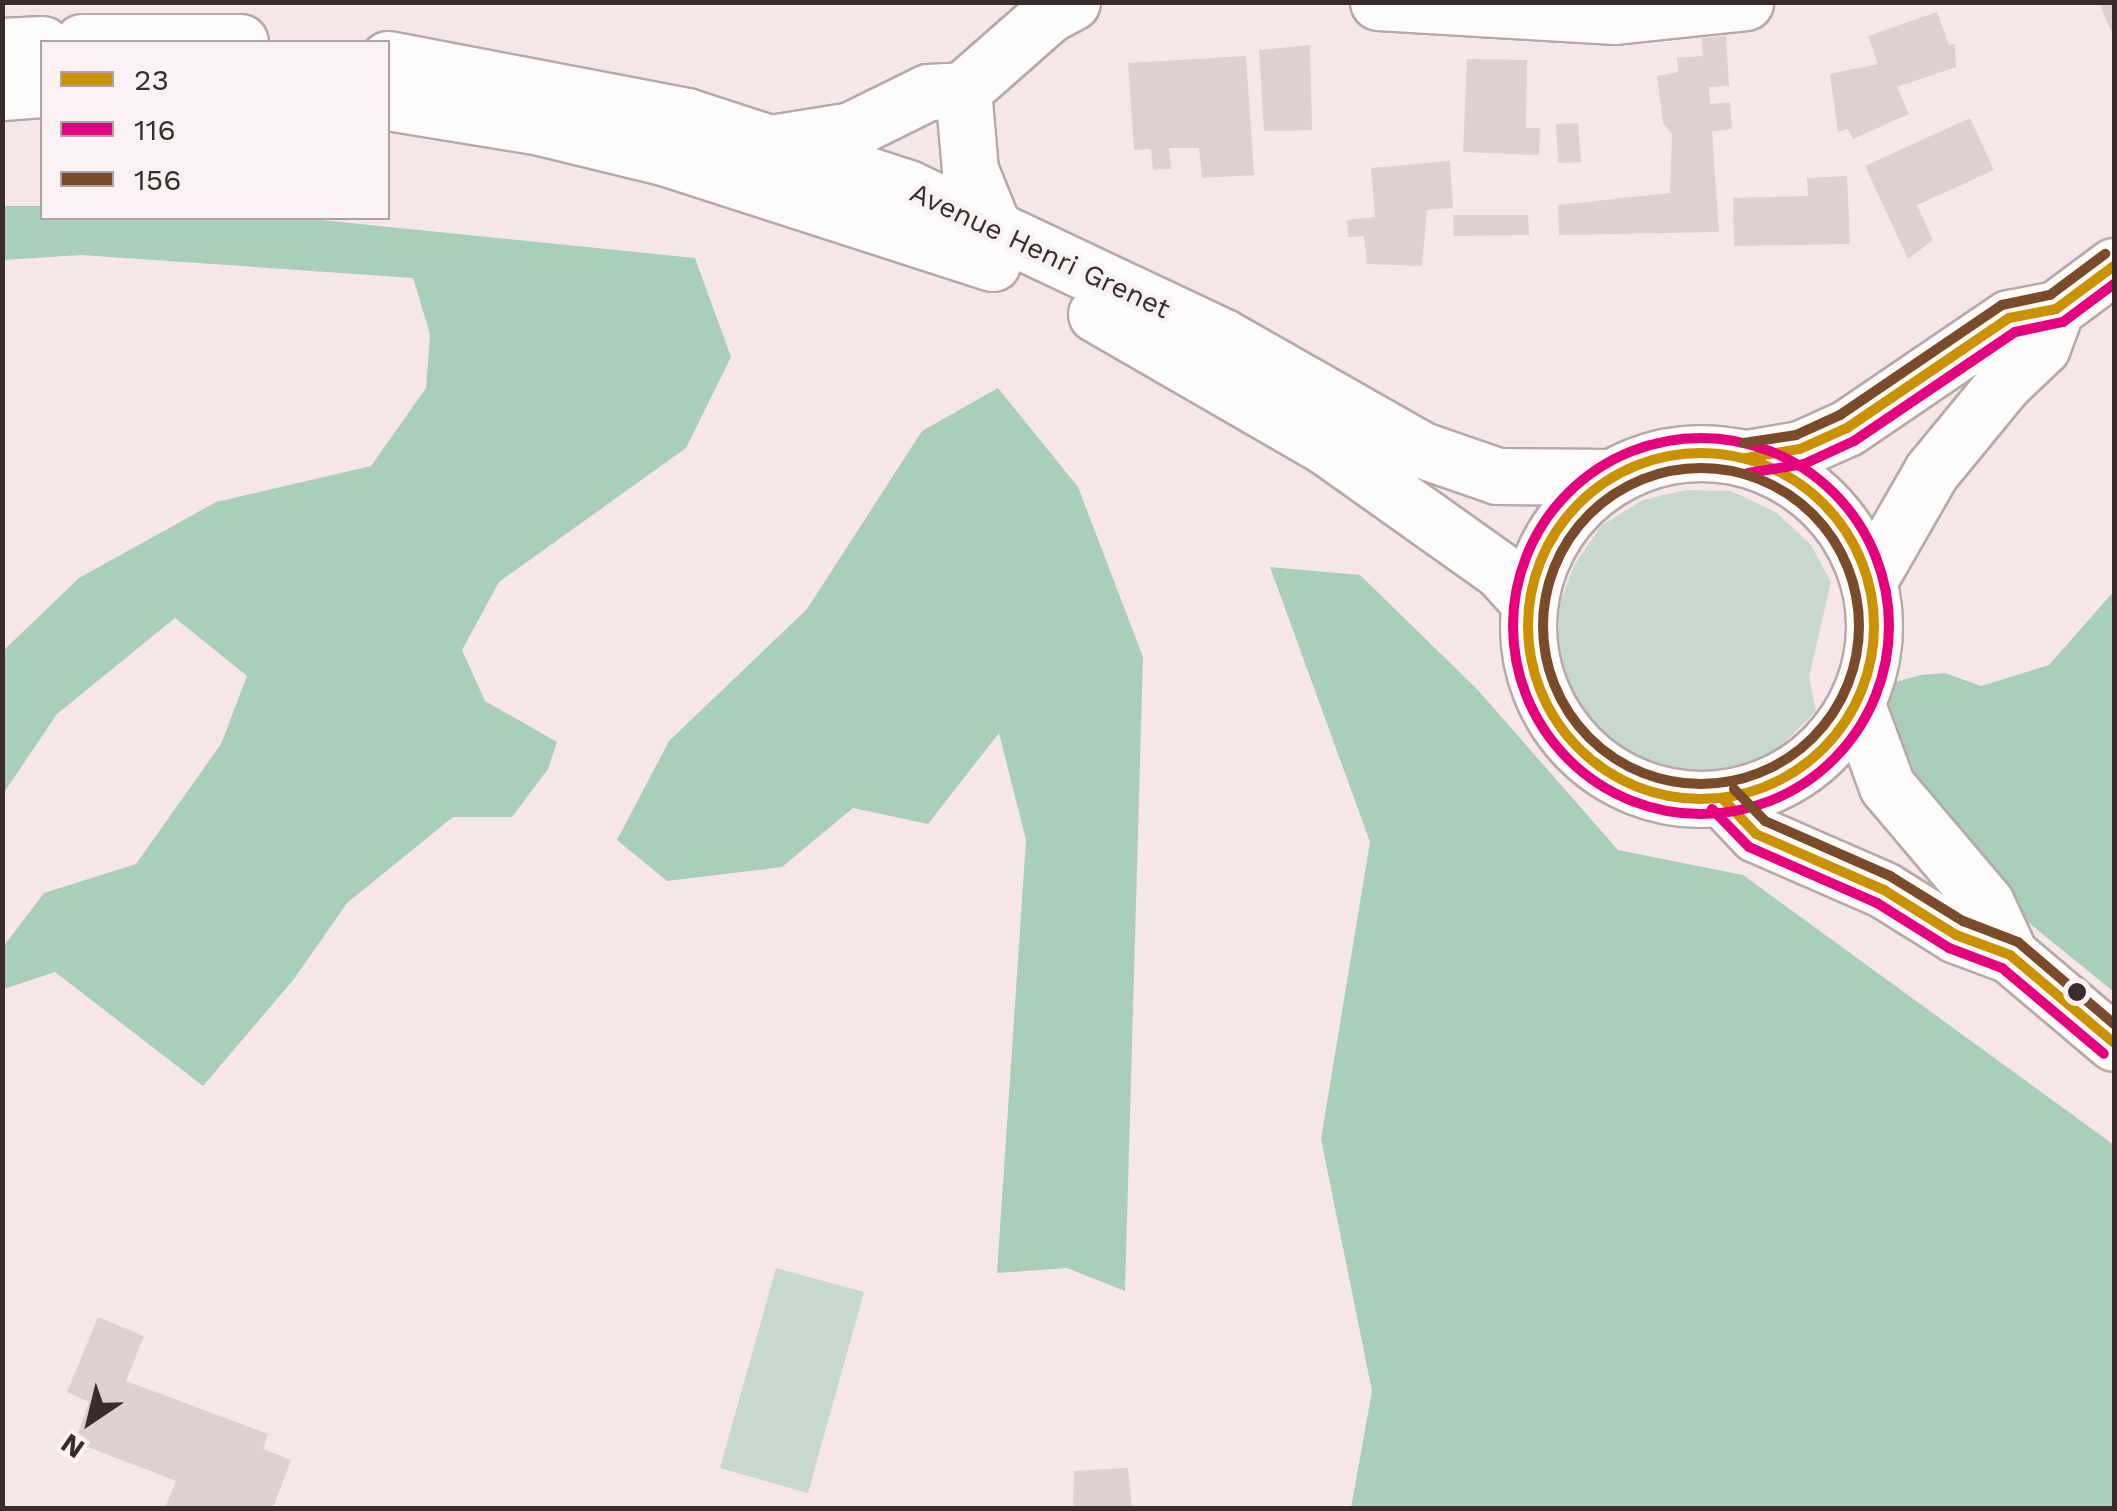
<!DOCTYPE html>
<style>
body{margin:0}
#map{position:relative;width:2117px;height:1511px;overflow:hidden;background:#f7e6e7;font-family:"Work Sans",sans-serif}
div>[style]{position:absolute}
.green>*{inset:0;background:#c6d9cc}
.forest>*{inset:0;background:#a9cfbb}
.building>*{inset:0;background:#decfd0}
.roads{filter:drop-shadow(2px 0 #b7a8a9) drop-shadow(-2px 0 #b7a8a9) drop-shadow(0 2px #b7a8a9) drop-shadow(0 -2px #b7a8a9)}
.minor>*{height:55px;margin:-27.5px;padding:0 27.5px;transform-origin:27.5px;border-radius:27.5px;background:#fefbfb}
.major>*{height:55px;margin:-27.5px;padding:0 27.5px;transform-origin:27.5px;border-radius:27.5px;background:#fefbfb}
.major>.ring{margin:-27.5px;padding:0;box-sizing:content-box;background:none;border:55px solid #fefbfb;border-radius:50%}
.bus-1>*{height:10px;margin:-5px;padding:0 5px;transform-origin:5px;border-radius:5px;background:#ca9200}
.bus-1>.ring{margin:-5px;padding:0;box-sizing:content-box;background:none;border:10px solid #ca9200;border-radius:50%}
.bus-2>*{height:10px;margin:-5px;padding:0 5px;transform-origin:5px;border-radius:5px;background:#e5007d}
.bus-2>.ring{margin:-5px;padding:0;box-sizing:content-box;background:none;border:10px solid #e5007d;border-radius:50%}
.bus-3>*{height:10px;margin:-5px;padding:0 5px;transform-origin:5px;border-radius:5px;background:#7a4b2a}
.bus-3>.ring{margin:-5px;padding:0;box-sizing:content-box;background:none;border:10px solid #7a4b2a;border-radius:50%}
.dots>*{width:28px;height:28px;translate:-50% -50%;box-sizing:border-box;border:5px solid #fbf2f3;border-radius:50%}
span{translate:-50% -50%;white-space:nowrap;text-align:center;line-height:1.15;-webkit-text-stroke:9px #fbf2f3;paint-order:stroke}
.street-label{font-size:28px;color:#3b2b2d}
.frame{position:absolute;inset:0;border:5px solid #3b2b2d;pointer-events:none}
.legend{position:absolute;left:40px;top:40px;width:350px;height:180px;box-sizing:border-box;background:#fbf2f3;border:2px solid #aea2a4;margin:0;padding:12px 18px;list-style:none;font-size:30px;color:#3b2b2d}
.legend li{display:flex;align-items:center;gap:20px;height:50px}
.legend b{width:50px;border:2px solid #aea2a4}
.north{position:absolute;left:40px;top:1371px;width:100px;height:100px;-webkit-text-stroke:8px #fbf2f3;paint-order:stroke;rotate:215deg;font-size:28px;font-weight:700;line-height:40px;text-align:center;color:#3b2b2d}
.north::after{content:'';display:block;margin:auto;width:35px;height:45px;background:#3b2b2d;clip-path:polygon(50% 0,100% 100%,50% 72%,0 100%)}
</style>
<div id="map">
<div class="green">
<div style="clip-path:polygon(1686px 490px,1731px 491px,1776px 512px,1811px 545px,1831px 582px,1809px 677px,1816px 711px,1776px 751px,1732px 768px,1687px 772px,1642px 760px,1604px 735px,1574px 697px,1559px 651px,1559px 605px,1574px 565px,1602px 525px,1643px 500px)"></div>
<div style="clip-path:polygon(776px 1268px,864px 1292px,808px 1493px,720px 1468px)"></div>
</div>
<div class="forest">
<div style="clip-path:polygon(3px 206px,42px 206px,42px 218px,301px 218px,695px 258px,731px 357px,686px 448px,499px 582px,462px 650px,485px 701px,557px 742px,548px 769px,512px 817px,453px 817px,347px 903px,294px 979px,203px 1086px,55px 972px,4px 989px,3px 947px,44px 893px,136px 864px,221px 744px,247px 676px,175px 618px,57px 714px,3px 794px,3px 651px,79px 578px,216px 502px,371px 466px,426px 388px,430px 334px,413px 278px,81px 255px,3px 260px)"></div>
<div style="clip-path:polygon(998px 388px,1078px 487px,1143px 657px,1125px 1291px,1067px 1268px,997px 1273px,1026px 840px,999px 733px,928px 824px,853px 808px,782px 867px,667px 881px,617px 840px,669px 741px,807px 609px,922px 431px)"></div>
<div style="clip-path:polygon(1270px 567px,1360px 575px,1477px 689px,1618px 850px,1743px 875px,2114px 1145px,2114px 1508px,1351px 1508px,1372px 1391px,1321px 1139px,1370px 842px)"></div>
<div style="clip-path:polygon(2114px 591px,2114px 992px,2013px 910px,1911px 791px,1885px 711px,1896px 682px,1921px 675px,1945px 673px,1981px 686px,2049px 665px)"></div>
</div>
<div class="building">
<div style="clip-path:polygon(2099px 2px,2114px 2px,2114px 37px,2105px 17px)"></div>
<div style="clip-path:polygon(1937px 12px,1949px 45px,1955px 44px,1956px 67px,1897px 87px,1909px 114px,1853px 139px,1848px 129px,1838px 132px,1830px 74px,1878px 64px,1868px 36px)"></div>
<div style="clip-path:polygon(1726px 36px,1729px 86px,1709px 87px,1710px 104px,1730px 102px,1732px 129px,1712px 131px,1719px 232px,1559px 235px,1558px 205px,1670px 193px,1672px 134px,1663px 123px,1657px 76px,1678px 72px,1677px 58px,1703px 56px,1701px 38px)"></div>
<div style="clip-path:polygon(1310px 45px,1312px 130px,1264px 131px,1259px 50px)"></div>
<div style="clip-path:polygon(1246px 56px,1254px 175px,1202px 178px,1199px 148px,1169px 148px,1171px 169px,1153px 170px,1151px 149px,1134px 150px,1128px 63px)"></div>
<div style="clip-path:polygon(1467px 59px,1527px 60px,1526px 128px,1540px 128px,1539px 155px,1463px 152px)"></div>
<div style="clip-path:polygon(1970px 118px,1994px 170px,1917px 205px,1933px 240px,1908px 259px,1865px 166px)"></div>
<div style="clip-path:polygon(1578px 123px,1581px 162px,1558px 163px,1556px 124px)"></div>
<div style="clip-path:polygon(1450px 161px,1453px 208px,1427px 210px,1422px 266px,1367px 264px,1364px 236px,1348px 237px,1347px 220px,1375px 217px,1371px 168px)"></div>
<div style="clip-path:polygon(1847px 176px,1850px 244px,1734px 246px,1733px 198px,1808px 196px,1807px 178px)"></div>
<div style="clip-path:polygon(1453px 215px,1528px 215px,1529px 235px,1454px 236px)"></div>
<div style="clip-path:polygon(98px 1317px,144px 1336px,126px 1381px,268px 1434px,263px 1449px,291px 1460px,273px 1508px,165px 1508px,176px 1481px,75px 1442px,89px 1402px,67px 1392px)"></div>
<div style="clip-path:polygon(1128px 1468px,1132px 1508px,1073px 1508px,1074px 1471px)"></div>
</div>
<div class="roads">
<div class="minor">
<div style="left:1378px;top:2px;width:237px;rotate:3.4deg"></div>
<div style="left:1615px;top:16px;width:131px;rotate:-6.1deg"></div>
<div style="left:963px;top:90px;width:80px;rotate:85deg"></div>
<div style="left:970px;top:170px;width:56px;rotate:68deg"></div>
<div style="left:771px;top:143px;width:81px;rotate:-9.2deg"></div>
<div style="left:851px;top:130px;width:86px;rotate:-26.3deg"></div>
<div style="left:928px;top:92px;width:35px;rotate:-3deg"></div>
<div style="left:963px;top:90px;width:113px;rotate:-41.4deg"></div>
<div style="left:1048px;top:15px;width:27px;rotate:-28deg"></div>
<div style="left:1857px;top:705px;width:86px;rotate:69.7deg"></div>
<div style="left:1887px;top:786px;width:153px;rotate:49.8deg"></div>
<div style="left:1986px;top:903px;width:57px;rotate:65.2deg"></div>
<div style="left:1723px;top:799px;width:48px;rotate:46.7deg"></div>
<div style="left:1756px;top:834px;width:140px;rotate:23.6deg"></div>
<div style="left:1884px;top:890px;width:85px;rotate:32deg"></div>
<div style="left:1956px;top:935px;width:58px;rotate:20.3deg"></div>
<div style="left:2010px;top:955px;width:136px;rotate:40.2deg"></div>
</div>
<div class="major">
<div style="left:82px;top:42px;width:158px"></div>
<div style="left:2px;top:46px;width:40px;rotate:-2.9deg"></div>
<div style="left:388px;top:59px;width:303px;rotate:10.8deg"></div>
<div style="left:686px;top:116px;width:233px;rotate:18deg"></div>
<div style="left:908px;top:188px;width:348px;rotate:25.3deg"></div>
<div style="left:1223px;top:337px;width:229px;rotate:29.6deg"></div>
<div style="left:1422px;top:450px;width:79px;rotate:19.1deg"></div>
<div style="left:1497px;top:476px;width:112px;rotate:0.5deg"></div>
<div style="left:2px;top:92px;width:40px;rotate:-4.3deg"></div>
<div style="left:388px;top:102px;width:154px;rotate:9.3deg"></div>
<div style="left:540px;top:127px;width:131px;rotate:13.7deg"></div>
<div style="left:667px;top:158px;width:342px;rotate:17.9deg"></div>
<div style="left:1096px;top:314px;width:264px;rotate:30deg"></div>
<div style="left:1325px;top:446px;width:216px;rotate:35.4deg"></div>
<div style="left:1501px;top:571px;width:40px;rotate:48deg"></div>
<div class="ring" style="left:1528px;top:453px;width:291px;height:291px"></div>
<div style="left:1746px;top:458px;width:55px;rotate:-9.5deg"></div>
<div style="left:1800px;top:449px;width:51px;rotate:-24.1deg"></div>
<div style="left:1847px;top:428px;width:196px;rotate:-34.2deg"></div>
<div style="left:2009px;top:318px;width:48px;rotate:-10.8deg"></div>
<div style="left:2056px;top:309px;width:72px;rotate:-36.6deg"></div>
<div style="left:1869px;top:580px;width:125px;rotate:-60.1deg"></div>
<div style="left:1931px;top:472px;width:115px;rotate:-50.6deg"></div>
<div style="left:2004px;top:383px;width:52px;rotate:-43.5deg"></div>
<div style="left:2042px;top:347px;width:40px;rotate:-69.8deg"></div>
</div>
</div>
<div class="bus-1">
<div class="ring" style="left:1528px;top:453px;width:336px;height:336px"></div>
<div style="left:1746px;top:458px;width:55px;rotate:-9.5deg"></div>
<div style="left:1800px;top:449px;width:51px;rotate:-24.1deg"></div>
<div style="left:1847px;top:428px;width:196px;rotate:-34.2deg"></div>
<div style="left:2009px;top:318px;width:48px;rotate:-10.8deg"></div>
<div style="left:2056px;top:309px;width:72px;rotate:-36.6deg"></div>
<div style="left:1723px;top:799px;width:48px;rotate:46.7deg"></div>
<div style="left:1756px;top:834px;width:140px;rotate:23.6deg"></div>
<div style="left:1884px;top:890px;width:85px;rotate:32deg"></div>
<div style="left:1956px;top:935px;width:58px;rotate:20.3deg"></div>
<div style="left:2010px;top:955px;width:136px;rotate:40.2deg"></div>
</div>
<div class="bus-2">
<div class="ring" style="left:1513px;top:438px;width:366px;height:366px"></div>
<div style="left:1748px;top:473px;width:57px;rotate:-9.1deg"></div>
<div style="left:1804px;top:464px;width:55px;rotate:-24.7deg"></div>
<div style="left:1854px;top:441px;width:194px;rotate:-34.1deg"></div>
<div style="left:2015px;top:332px;width:49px;rotate:-11.8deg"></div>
<div style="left:2063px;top:322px;width:64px;rotate:-36.7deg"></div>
<div style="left:1712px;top:809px;width:53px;rotate:45.8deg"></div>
<div style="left:1749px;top:847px;width:140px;rotate:23.6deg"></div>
<div style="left:1877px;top:903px;width:85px;rotate:32deg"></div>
<div style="left:1949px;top:948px;width:57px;rotate:20.7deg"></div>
<div style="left:2002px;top:968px;width:133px;rotate:40.1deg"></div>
</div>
<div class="bus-3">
<div style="left:1744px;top:443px;width:53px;rotate:-8.7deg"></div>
<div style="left:1796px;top:435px;width:48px;rotate:-24.4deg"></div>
<div style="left:1840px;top:415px;width:196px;rotate:-34.2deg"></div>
<div style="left:2002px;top:305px;width:49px;rotate:-11.8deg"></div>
<div style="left:2050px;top:295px;width:69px;rotate:-36.7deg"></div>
<div class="ring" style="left:1543px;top:468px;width:306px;height:306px"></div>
<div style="left:1734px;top:789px;width:45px;rotate:45.9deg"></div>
<div style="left:1765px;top:821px;width:137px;rotate:23.7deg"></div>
<div style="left:1890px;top:876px;width:86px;rotate:31.7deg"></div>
<div style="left:1963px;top:921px;width:59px;rotate:20.9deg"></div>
<div style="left:2018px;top:942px;width:126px;rotate:40.5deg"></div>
</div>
<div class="dots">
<div style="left:2077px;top:992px;background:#3b2b2d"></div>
</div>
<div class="street-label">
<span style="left:1040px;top:251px;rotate:25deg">Avenue Henri Grenet</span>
</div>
<div class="frame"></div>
<ul class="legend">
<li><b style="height:12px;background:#ca9200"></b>23</li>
<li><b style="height:12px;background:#e5007d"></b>116</li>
<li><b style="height:12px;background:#7a4b2a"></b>156</li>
</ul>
<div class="north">N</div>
</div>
